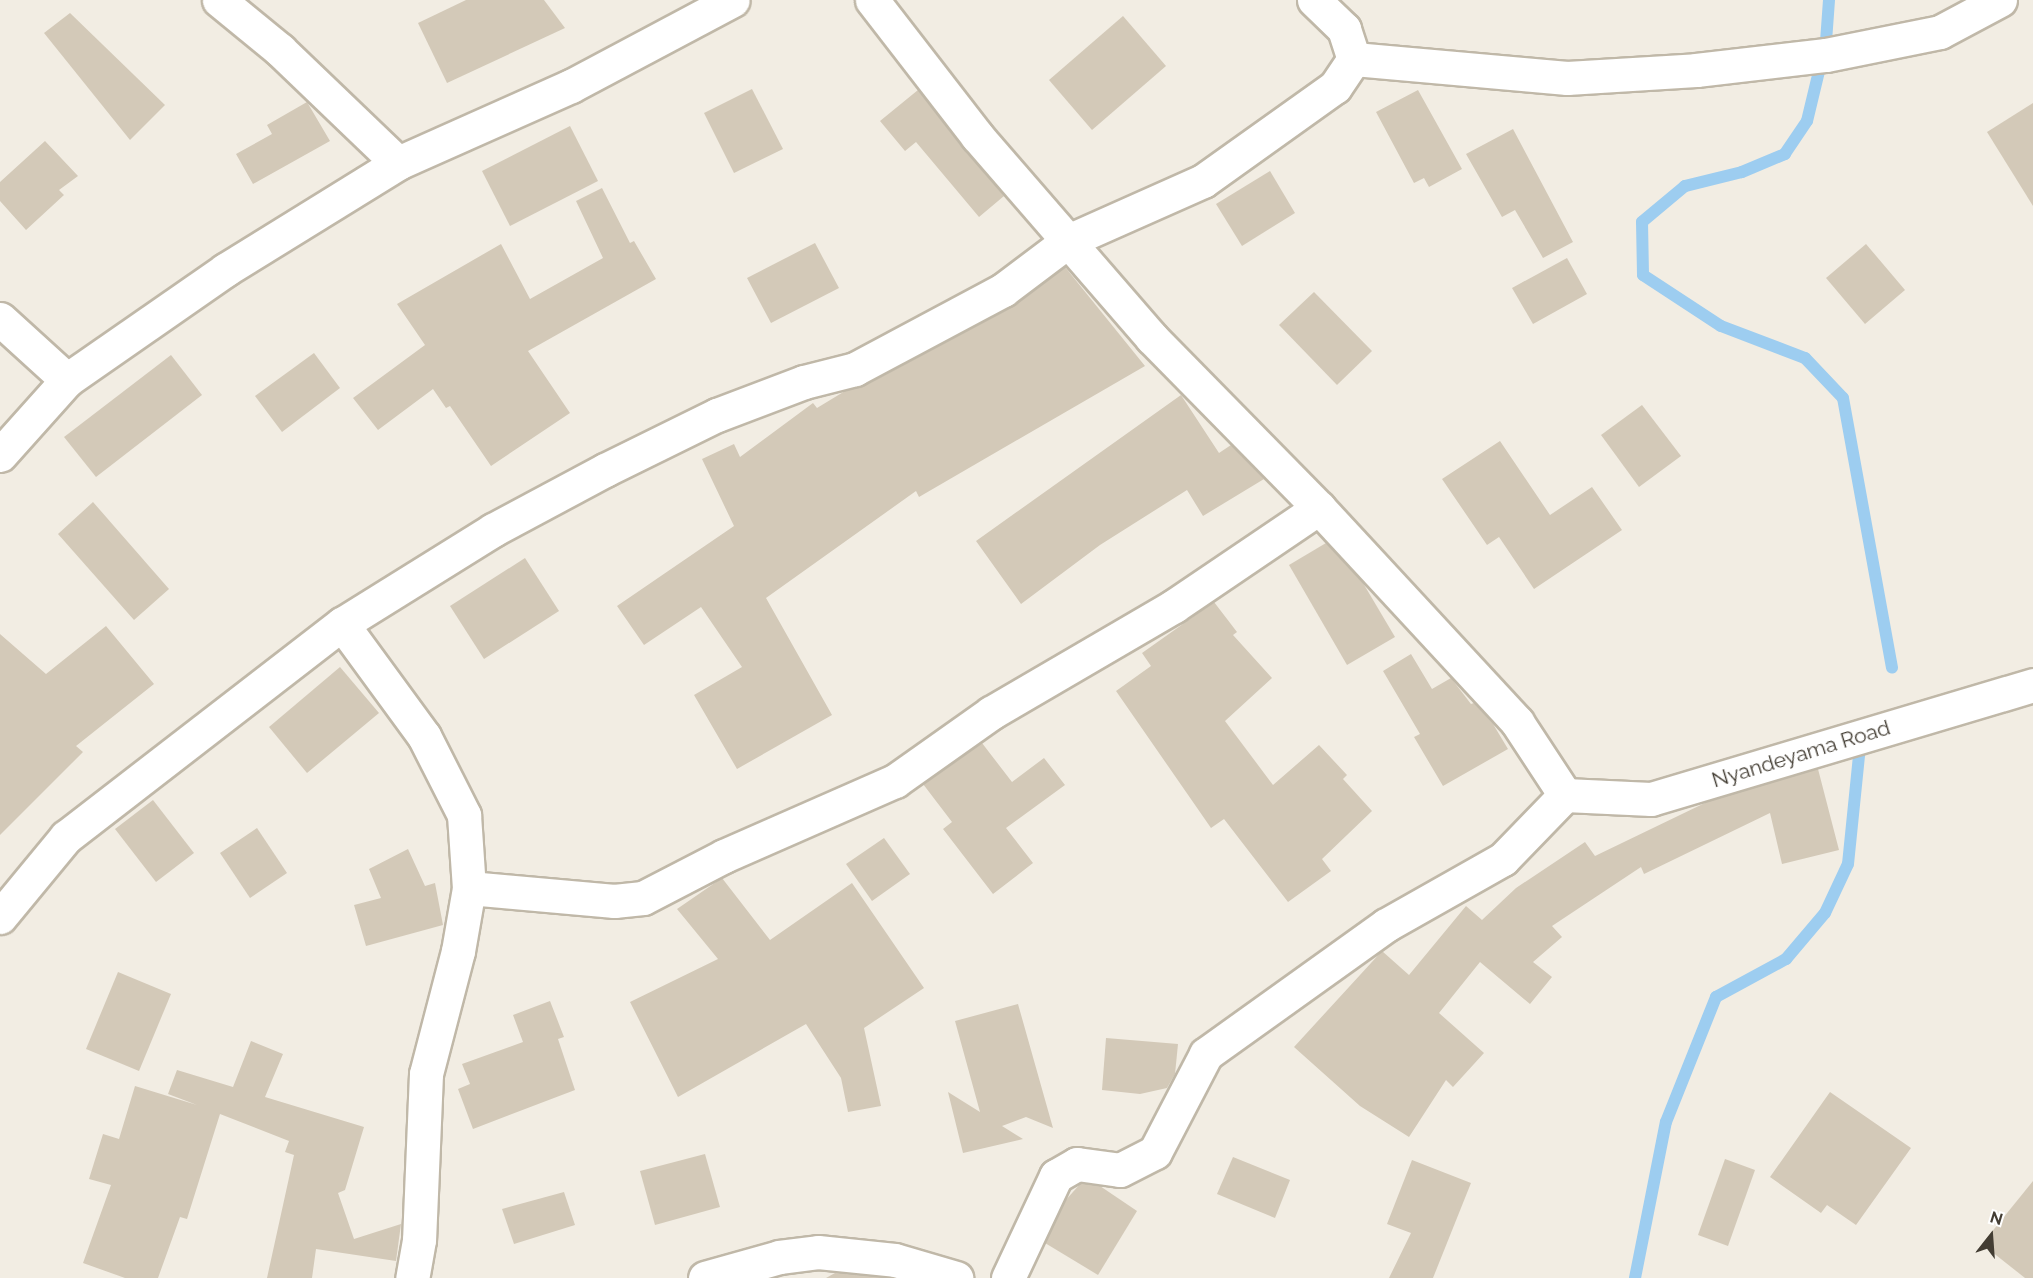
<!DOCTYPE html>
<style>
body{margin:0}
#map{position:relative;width:2033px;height:1278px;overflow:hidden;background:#f2ede3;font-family:Raleway,sans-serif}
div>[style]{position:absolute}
.stream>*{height:12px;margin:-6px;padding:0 6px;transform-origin:6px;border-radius:6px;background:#9dcdf0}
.building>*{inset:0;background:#d3c9b8}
.roads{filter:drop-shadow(2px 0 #c0b8a8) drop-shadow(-2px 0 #c0b8a8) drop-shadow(0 2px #c0b8a8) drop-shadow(0 -2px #c0b8a8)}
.minor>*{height:33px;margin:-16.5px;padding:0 16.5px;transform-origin:16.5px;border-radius:16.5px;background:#fff}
span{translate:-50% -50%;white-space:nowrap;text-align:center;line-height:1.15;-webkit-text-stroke:4.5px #fff;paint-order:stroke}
.street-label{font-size:21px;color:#433d33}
.north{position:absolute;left:1961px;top:1206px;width:60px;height:60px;-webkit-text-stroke:4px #fff;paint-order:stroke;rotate:17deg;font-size:16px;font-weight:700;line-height:24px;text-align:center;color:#433d33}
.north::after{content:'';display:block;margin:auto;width:21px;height:27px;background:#433d33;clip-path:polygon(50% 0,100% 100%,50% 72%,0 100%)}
</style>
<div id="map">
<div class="stream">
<div style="left:1829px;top:0;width:42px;rotate:94.1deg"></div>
<div style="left:1826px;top:42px;width:81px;rotate:103.5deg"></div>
<div style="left:1807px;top:121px;width:40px;rotate:124deg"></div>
<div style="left:1785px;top:154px;width:47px;rotate:157.3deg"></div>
<div style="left:1742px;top:172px;width:59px;rotate:166.2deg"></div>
<div style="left:1685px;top:186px;width:56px;rotate:140.1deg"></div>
<div style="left:1642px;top:222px;width:53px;rotate:88.9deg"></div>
<div style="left:1643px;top:275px;width:93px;rotate:33.2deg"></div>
<div style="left:1721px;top:326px;width:90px;rotate:20.9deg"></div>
<div style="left:1805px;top:358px;width:55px;rotate:46.5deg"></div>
<div style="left:1843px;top:398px;width:274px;rotate:79.7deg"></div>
<div style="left:1635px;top:1278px;width:159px;rotate:-78.8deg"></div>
<div style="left:1666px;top:1122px;width:135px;rotate:-68.2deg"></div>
<div style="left:1716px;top:997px;width:80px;rotate:-28.5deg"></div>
<div style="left:1786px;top:959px;width:60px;rotate:-49.7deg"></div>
<div style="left:1825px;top:913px;width:54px;rotate:-64.9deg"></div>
<div style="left:1848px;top:864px;width:110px;rotate:-84.2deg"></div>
</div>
<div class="building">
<div style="clip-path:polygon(466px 0,544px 0,565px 28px,447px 83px,418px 23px)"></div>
<div style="clip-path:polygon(70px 13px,165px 105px,130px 140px,44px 33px)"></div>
<div style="clip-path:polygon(1123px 16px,1166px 66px,1092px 130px,1049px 80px)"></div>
<div style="clip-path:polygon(752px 89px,783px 149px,734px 173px,704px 113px)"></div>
<div style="clip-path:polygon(918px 90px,1004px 196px,979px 217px,916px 142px,905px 151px,880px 121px)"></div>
<div style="clip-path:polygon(1418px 90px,1462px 169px,1429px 187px,1424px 178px,1414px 183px,1376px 112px)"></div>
<div style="clip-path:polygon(307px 102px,330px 141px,253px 184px,236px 154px,272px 134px,267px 125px)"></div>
<div style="clip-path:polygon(2033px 103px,2033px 206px,1987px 132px)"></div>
<div style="clip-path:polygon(570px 126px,598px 181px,510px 226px,482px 171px)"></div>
<div style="clip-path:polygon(1513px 129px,1573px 242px,1543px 258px,1515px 210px,1502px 217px,1466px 154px)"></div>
<div style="clip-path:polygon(45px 141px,78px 176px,59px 190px,64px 195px,26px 230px,0 201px,0 182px)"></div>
<div style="clip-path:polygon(1270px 171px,1295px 213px,1242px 246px,1216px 204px)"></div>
<div style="clip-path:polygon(602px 188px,630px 243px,634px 241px,656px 279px,528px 351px,570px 413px,491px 466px,450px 406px,446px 408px,433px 389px,378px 430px,353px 398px,425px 345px,397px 304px,501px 244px,530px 299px,603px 258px,576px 201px)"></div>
<div style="clip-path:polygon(815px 243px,839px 288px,771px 323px,747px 278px)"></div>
<div style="clip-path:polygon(1866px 244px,1905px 290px,1865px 324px,1826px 278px)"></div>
<div style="clip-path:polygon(1567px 258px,1587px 294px,1533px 324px,1512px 288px)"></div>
<div style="clip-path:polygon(1065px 267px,1145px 366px,919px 497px,916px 491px,766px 598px,832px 715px,737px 769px,694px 695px,742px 667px,701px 607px,644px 645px,617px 606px,734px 526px,702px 459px,734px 444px,740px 457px,813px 403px,817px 408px,845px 391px,864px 386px,1012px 307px)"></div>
<div style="clip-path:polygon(1314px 292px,1372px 351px,1337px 385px,1279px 325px)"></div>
<div style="clip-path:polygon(314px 353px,340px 388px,282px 432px,255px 396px)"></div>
<div style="clip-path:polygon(171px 355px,202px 395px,96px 477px,64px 437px)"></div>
<div style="clip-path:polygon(1181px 395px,1219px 453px,1231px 445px,1264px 479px,1203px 516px,1187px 490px,1100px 545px,1021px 604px,976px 541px)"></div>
<div style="clip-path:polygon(1642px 405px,1681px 456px,1639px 487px,1601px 435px)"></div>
<div style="clip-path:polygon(1500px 441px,1550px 515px,1592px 487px,1622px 530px,1534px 589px,1499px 537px,1487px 545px,1442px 479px)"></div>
<div style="clip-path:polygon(93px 502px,169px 589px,134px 620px,58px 534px)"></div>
<div style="clip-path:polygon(1326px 543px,1363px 583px,1395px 637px,1347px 665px,1289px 565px)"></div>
<div style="clip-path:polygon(525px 558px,559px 611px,484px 659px,450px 606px)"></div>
<div style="clip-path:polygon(1214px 602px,1237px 632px,1233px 635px,1272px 678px,1225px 721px,1273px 785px,1319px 745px,1347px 775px,1343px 779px,1372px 811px,1322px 859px,1331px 871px,1288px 902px,1224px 819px,1211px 828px,1116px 691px,1151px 666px,1142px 653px)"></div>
<div style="clip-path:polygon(106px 626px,154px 684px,76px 746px,83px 752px,0 835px,0 634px,46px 674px)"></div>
<div style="clip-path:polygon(1411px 654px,1432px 689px,1451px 678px,1471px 704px,1474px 703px,1493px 724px,1508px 749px,1443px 786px,1414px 737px,1420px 734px,1383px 671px)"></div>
<div style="clip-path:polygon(340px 667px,379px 713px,307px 773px,269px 727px)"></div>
<div style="clip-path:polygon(982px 743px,1012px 782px,1044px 758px,1065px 785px,1006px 828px,1033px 863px,993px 894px,943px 829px,952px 822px,923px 784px)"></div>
<div style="clip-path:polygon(1818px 769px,1839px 850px,1782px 864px,1770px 813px,1644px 874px,1641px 867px,1552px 926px,1562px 937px,1533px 962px,1552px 977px,1530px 1004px,1480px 962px,1439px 1013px,1484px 1053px,1453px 1087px,1446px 1080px,1409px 1137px,1360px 1106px,1294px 1047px,1382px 951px,1409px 975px,1466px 906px,1482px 920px,1516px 888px,1585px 842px,1595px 856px,1709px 801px)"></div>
<div style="clip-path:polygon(153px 800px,194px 853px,156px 882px,115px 829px)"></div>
<div style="clip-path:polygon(257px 828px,287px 873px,250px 898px,220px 853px)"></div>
<div style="clip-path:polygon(884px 838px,910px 874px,872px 901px,846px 864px)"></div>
<div style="clip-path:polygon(408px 849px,425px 886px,435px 883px,443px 925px,366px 946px,354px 905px,381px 898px,369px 869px)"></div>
<div style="clip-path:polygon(722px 878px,770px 940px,852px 883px,924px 988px,864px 1028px,881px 1106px,848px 1112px,841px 1078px,806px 1024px,678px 1097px,630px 1002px,718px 959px,677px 909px)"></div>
<div style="clip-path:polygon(118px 972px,171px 994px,139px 1071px,86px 1049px)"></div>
<div style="clip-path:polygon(550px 1001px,564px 1037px,558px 1039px,575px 1090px,473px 1129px,458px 1089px,470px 1084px,462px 1064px,523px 1042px,513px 1015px)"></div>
<div style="clip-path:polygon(1018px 1004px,1053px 1128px,1026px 1117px,1002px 1126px,1023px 1139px,963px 1153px,948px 1092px,980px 1112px,955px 1021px)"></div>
<div style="clip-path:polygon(1106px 1038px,1178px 1044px,1175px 1074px,1167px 1088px,1140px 1094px,1102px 1090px)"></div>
<div style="clip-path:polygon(251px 1041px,283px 1054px,265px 1097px,364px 1127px,345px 1190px,338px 1193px,354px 1239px,401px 1224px,396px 1261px,316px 1249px,312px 1278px,267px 1278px,294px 1155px,285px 1152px,289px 1141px,220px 1114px,187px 1219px,180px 1217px,158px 1278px,125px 1278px,83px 1263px,111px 1185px,89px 1179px,103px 1134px,119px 1139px,135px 1086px,197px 1105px,168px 1094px,177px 1070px,233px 1087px)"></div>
<div style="clip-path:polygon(1830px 1092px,1911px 1148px,1856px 1225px,1827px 1205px,1821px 1213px,1770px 1177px)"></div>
<div style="clip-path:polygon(705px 1154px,720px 1207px,655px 1225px,640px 1171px)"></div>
<div style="clip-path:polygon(1233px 1157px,1290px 1180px,1275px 1218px,1217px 1194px)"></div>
<div style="clip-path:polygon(1725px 1159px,1755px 1170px,1728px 1246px,1698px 1235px)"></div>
<div style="clip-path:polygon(1412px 1160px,1471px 1183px,1433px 1278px,1389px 1278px,1411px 1233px,1387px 1224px)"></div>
<div style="clip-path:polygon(2033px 1181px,2033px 1278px,2025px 1278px,1982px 1244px)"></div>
<div style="clip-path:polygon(1081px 1183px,1100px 1186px,1137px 1211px,1098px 1275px,1045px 1243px,1064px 1202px)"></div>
<div style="clip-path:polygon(564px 1192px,575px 1225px,514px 1244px,502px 1209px)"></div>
<div style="clip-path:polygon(835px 1273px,887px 1278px,826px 1278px)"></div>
</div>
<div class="roads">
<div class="minor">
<div style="left:219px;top:0;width:79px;rotate:39.3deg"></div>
<div style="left:280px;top:50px;width:163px;rotate:43.8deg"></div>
<div style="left:872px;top:0;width:172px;rotate:52.3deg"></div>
<div style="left:977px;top:136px;width:267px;rotate:49.1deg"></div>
<div style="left:1152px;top:338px;width:238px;rotate:45.5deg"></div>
<div style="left:1319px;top:508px;width:292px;rotate:47.2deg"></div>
<div style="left:1517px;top:722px;width:87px;rotate:56.7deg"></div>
<div style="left:1314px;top:0;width:42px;rotate:44deg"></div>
<div style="left:1344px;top:29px;width:32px;rotate:72deg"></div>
<div style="left:1354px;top:59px;width:214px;rotate:5.1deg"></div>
<div style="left:1567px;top:78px;width:129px;rotate:-3.5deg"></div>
<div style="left:1696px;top:70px;width:131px;rotate:-6.6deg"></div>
<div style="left:1826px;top:55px;width:116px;rotate:-11.4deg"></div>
<div style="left:1940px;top:32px;width:68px;rotate:-28.1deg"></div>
<div style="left:0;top:319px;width:91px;rotate:42.3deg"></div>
<div style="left:0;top:455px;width:101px;rotate:-48.2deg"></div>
<div style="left:67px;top:380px;width:193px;rotate:-34.8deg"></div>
<div style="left:225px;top:270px;width:203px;rotate:-31.7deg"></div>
<div style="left:398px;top:163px;width:189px;rotate:-24deg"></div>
<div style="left:571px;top:86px;width:183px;rotate:-28deg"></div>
<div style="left:342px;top:624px;width:139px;rotate:53.8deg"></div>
<div style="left:424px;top:736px;width:89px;rotate:63.1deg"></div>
<div style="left:464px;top:815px;width:73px;rotate:86.1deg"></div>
<div style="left:469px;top:888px;width:64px;rotate:99.9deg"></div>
<div style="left:458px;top:951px;width:127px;rotate:104.6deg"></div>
<div style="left:426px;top:1074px;width:166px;rotate:92.4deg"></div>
<div style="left:419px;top:1240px;width:39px;rotate:100deg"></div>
<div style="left:1565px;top:795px;width:86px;rotate:2.7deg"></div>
<div style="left:1651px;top:799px;width:399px;rotate:-16.6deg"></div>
<div style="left:469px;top:888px;width:146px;rotate:5.1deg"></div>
<div style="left:614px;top:901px;width:29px;rotate:-6deg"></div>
<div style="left:643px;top:898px;width:91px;rotate:-27.4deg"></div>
<div style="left:724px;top:856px;width:187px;rotate:-23.7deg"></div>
<div style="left:895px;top:781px;width:118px;rotate:-35.3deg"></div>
<div style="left:991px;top:713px;width:212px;rotate:-30.3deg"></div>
<div style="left:1174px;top:606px;width:175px;rotate:-34.1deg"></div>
<div style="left:0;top:917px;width:104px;rotate:-50.5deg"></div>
<div style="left:66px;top:837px;width:349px;rotate:-37.7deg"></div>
<div style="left:342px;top:624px;width:178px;rotate:-31.9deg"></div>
<div style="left:493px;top:530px;width:127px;rotate:-28.2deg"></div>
<div style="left:605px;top:470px;width:125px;rotate:-26.2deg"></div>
<div style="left:717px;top:415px;width:93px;rotate:-20.8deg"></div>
<div style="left:804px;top:382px;width:53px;rotate:-14.3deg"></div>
<div style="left:855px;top:369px;width:168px;rotate:-28.1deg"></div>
<div style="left:1003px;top:290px;width:81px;rotate:-37deg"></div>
<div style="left:1068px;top:241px;width:148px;rotate:-24deg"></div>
<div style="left:1203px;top:181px;width:162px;rotate:-35.5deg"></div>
<div style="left:1335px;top:87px;width:34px;rotate:-56deg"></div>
<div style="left:705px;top:1278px;width:77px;rotate:-15.8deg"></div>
<div style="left:779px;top:1257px;width:39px;rotate:-7deg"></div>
<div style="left:818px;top:1252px;width:77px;rotate:5.9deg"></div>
<div style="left:895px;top:1260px;width:64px;rotate:16.4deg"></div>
<div style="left:1008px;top:1278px;width:113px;rotate:-64.8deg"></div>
<div style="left:1056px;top:1176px;width:24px;rotate:-30deg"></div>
<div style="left:1077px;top:1164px;width:43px;rotate:7.9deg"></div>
<div style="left:1120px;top:1170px;width:39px;rotate:-27deg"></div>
<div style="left:1155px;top:1152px;width:110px;rotate:-62.5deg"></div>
<div style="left:1206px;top:1054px;width:221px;rotate:-35.6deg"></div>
<div style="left:1386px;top:925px;width:134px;rotate:-29.4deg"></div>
<div style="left:1503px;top:859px;width:89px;rotate:-45.9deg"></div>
</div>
</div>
<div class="street-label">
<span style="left:1801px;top:754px;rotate:-17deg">Nyandeyama Road</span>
</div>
<div class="north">N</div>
</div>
